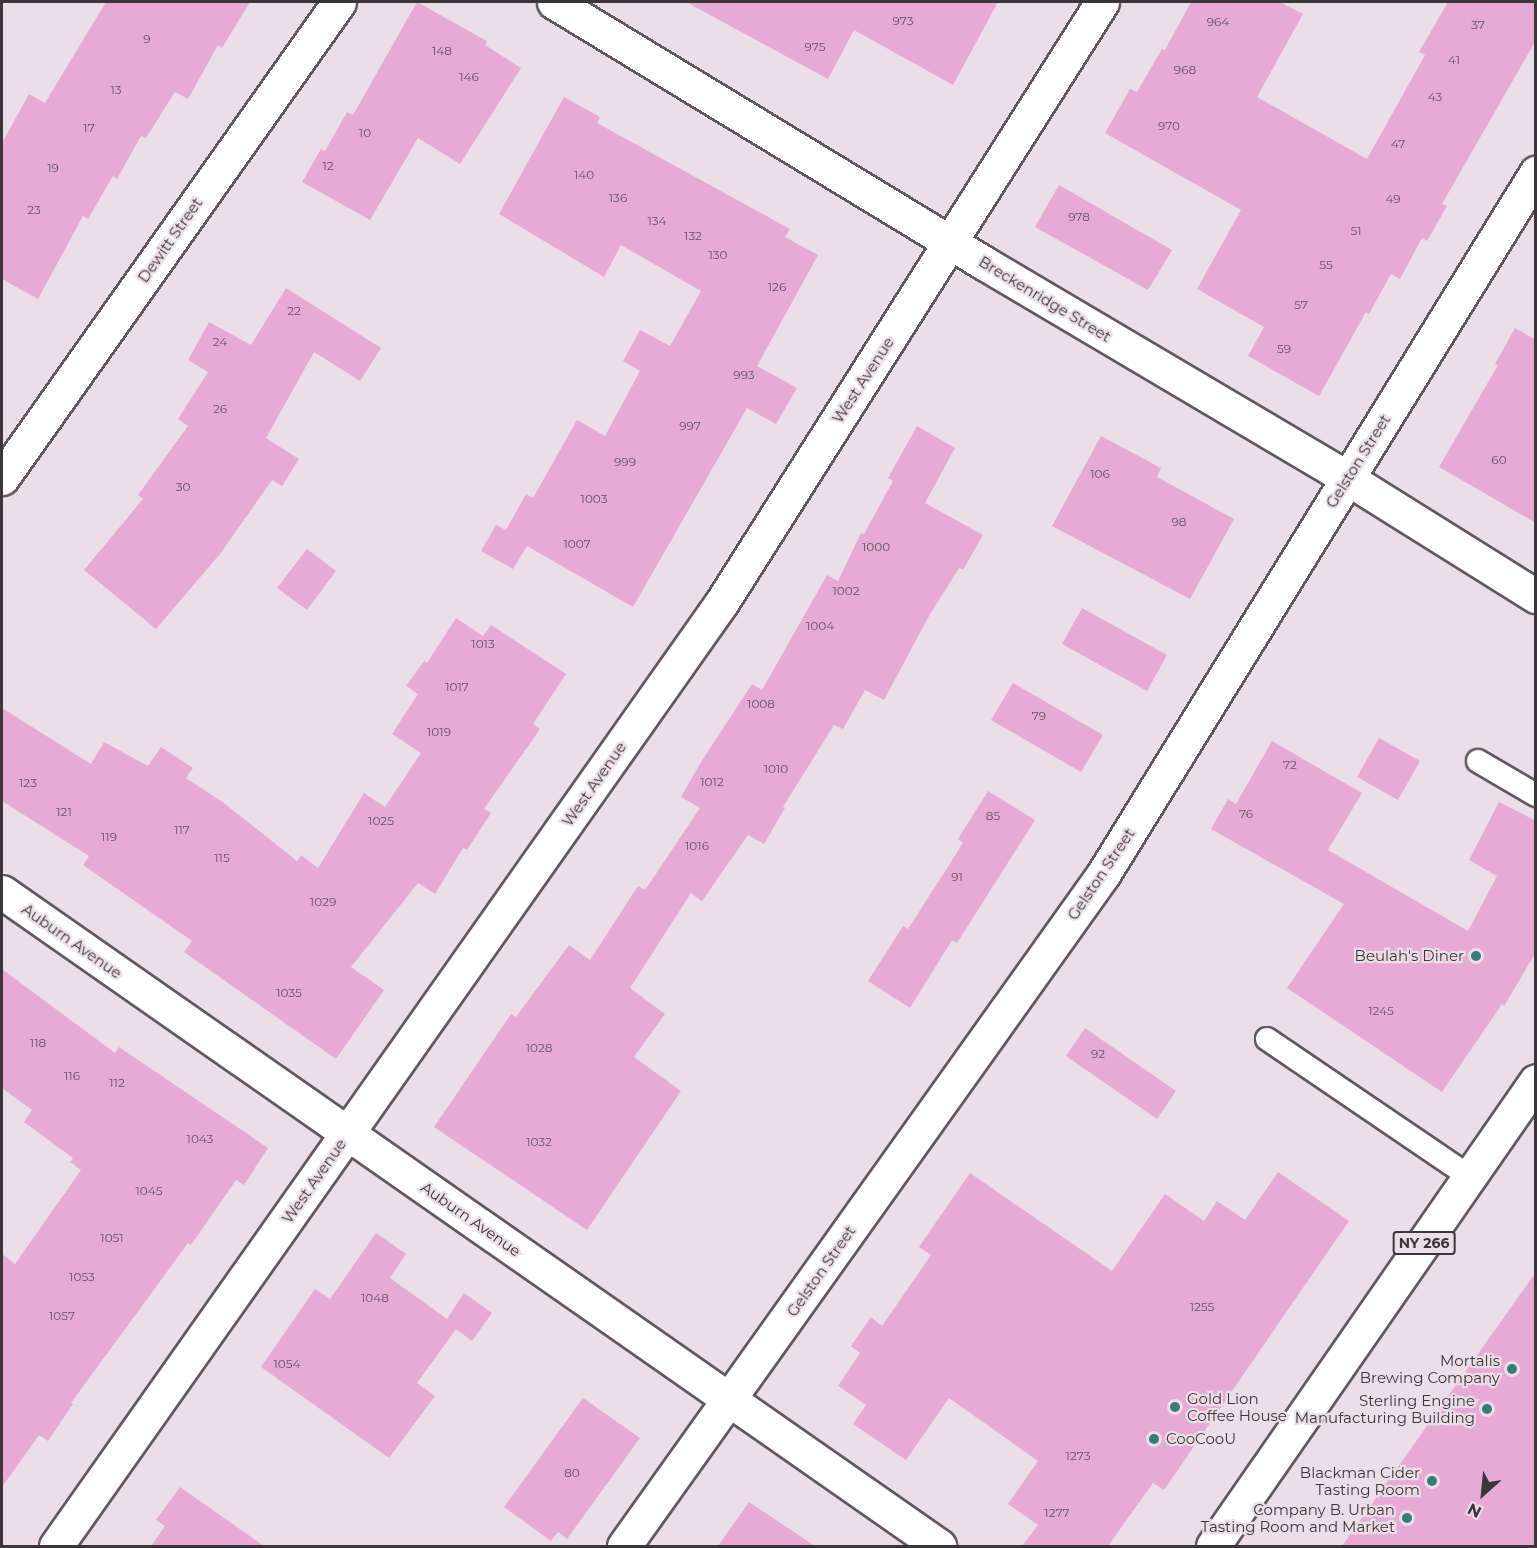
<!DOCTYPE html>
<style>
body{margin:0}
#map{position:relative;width:1537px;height:1548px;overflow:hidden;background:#ecdee8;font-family:Montserrat,sans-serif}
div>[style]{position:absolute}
.building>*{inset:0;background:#e6aad4}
.roads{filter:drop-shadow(2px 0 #645860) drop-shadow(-2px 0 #645860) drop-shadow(0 2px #645860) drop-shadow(0 -2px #645860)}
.service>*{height:22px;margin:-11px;padding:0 11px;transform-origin:11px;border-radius:11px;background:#fff}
.minor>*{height:33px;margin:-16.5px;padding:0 16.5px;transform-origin:16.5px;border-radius:16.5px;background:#fff}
.primary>*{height:33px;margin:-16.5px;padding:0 16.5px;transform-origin:16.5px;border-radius:16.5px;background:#fff}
.dots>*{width:16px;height:16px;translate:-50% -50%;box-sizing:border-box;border:3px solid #ecdee8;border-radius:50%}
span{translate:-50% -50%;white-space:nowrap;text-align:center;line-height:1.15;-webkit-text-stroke:4.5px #ecdee8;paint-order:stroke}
.number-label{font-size:12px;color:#665360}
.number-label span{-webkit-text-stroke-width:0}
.shield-label span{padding:2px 4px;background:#ecdee8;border:2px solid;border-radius:4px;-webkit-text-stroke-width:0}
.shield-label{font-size:14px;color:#3c363a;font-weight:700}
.street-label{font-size:15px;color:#3c363a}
.poi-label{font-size:15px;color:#3c363a}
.right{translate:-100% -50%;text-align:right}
.left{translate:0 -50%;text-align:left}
.frame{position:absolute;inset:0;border:3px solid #3c363a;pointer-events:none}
.north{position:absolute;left:1453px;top:1464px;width:60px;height:60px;-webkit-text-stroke:4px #ecdee8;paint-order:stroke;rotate:207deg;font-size:16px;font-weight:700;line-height:24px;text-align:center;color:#3c363a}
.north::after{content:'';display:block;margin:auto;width:21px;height:27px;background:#3c363a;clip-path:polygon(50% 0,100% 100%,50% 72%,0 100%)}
</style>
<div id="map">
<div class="building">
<div style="clip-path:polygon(106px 2px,250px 2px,222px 48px,218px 45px,188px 99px,175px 92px,146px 138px,141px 136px,117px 179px,113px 176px,88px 219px,83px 216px,38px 299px,2px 279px,2px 143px,29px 94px,45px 103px)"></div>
<div style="clip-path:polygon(417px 2px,487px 41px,485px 45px,521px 68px,460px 164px,418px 138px,370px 220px,302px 182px,321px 149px,325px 151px,347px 112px,353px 115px)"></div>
<div style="clip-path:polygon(686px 2px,998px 2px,953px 85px,854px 30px,828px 79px)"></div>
<div style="clip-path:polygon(1191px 2px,1280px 2px,1303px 14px,1257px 97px,1367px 159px,1425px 55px,1419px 52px,1448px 2px,1536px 2px,1536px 40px,1442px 204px,1447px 206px,1427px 241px,1422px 238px,1400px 279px,1391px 274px,1369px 314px,1366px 312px,1319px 396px,1248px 356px,1264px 327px,1197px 289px,1241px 210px,1105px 133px,1130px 89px,1137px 92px,1162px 49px,1165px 50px)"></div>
<div style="clip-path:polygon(564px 97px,600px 117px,597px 123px,790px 229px,785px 237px,818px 255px,757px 366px,797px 388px,776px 424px,747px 408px,633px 607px,527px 546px,513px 569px,481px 551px,496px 525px,506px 530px,526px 494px,533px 498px,577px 420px,605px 436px,640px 371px,623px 361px,640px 330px,670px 346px,701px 291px,621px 245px,604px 277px,499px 214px)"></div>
<div style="clip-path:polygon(1059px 185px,1172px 250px,1148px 290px,1035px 227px)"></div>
<div style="clip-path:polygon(286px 288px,381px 348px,360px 381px,314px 352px,266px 438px,299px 459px,282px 486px,272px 480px,220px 554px,156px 629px,84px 570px,143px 499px,138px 495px,188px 426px,178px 419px,208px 372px,188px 360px,209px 322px,251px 345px)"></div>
<div style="clip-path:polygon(1515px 328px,1536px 340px,1536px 523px,1439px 467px,1498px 365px,1495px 364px)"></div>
<div style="clip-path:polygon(917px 426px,955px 448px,925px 503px,983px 535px,963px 570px,959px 568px,929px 616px,884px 700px,865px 690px,843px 729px,834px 725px,783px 807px,785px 808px,764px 844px,748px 835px,702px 901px,691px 893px,630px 988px,665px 1014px,634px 1057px,681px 1091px,587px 1230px,434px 1127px,511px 1014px,516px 1017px,569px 945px,590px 960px,638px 886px,645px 890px,700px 808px,681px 797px,701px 762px,752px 684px,762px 690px,827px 575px,838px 581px,861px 533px,864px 534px,893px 481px,888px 478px)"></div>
<div style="clip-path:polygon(1101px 436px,1161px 468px,1157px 477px,1234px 519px,1190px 599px,1052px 526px)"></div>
<div style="clip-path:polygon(307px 549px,336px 571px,307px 610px,277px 588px)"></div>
<div style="clip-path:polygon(1082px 608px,1167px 655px,1147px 691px,1062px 644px)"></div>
<div style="clip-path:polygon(456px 618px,483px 636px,491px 625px,566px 674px,533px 724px,540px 729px,484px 809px,491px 813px,467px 850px,463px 848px,435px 894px,418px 883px,351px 967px,384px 990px,336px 1059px,184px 952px,192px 941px,83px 865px,89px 856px,2px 801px,2px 708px,91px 764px,104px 742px,148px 766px,161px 747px,193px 768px,186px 778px,224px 803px,297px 861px,301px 855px,318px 868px,364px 793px,385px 807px,421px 753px,392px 734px,418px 694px,406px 686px,424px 661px,427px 663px)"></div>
<div style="clip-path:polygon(1013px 683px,1103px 735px,1081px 772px,991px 720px)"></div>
<div style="clip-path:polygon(1379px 738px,1420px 761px,1398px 800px,1357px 777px)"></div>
<div style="clip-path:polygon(1272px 741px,1362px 793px,1328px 850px,1468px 931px,1497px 876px,1469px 860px,1499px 802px,1536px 821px,1536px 952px,1504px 1006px,1502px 1004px,1442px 1092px,1287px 988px,1344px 904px,1211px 829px,1228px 799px,1236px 804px)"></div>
<div style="clip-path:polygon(988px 791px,1035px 820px,957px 943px,952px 940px,910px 1008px,868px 981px,903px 926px,908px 929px,963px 843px,958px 839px)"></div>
<div style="clip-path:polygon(2px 969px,115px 1053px,119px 1047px,268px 1148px,244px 1185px,236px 1180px,191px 1245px,188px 1243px,71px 1403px,73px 1404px,48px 1441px,39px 1435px,2px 1487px,2px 1254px,15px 1264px,81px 1170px,70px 1162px,73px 1158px,24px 1122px,32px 1110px,2px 1088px)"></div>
<div style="clip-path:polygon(1085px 1028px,1176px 1091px,1157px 1119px,1066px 1056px)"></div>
<div style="clip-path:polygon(1278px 1172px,1349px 1221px,1164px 1490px,1153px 1483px,1108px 1546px,1022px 1546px,1038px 1525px,1008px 1504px,1038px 1461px,949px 1398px,906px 1460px,853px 1424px,866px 1405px,838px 1386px,860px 1353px,851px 1346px,871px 1317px,882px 1326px,931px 1255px,919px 1247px,970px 1173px,1112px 1271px,1165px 1194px,1204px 1221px,1217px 1201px,1245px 1220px)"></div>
<div style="clip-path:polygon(376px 1233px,406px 1254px,390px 1278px,447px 1319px,464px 1293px,492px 1313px,472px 1341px,456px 1329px,417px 1383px,435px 1396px,389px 1458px,261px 1367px,315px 1289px,330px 1299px)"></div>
<div style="clip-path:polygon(1536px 1272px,1536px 1546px,1342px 1546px)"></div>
<div style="clip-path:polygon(583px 1398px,640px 1438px,567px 1539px,558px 1532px,551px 1541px,504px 1507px)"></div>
<div style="clip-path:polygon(180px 1487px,264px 1546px,151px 1546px,165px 1526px,156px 1520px)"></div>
<div style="clip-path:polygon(749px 1502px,815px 1546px,718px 1546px)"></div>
</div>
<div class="roads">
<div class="service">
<div style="left:1478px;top:761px;width:67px;rotate:30.4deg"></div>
<div style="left:1267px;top:1039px;width:245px;rotate:34.2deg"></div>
</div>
<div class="minor">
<div style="left:554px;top:2px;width:503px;rotate:31.26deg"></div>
<div style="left:984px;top:263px;width:422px;rotate:30.6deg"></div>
<div style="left:1347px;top:478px;width:223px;rotate:32deg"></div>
<div style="left:2px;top:478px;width:583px;rotate:-54.7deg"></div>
<div style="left:2px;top:892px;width:1143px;rotate:34.91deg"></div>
<div style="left:56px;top:1546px;width:1155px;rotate:-54.8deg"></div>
<div style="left:722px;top:602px;width:710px;rotate:-57.65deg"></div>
<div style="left:624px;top:1546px;width:827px;rotate:-54.5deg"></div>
<div style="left:1104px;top:873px;width:823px;rotate:-58.32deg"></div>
</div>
<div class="primary">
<div style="left:1213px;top:1546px;width:566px;rotate:-55.22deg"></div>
</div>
</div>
<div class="dots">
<div style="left:1476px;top:956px;background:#367d77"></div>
<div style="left:1512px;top:1369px;background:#367d77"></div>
<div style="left:1175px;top:1407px;background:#367d77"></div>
<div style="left:1487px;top:1409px;background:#367d77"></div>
<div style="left:1154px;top:1439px;background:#367d77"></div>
<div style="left:1432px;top:1481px;background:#367d77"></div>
<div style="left:1407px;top:1518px;background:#367d77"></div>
</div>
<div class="number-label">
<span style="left:903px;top:21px">973</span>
<span style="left:1218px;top:22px">964</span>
<span style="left:1478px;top:25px">37</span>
<span style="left:147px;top:39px">9</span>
<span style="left:815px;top:47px">975</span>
<span style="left:442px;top:51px">148</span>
<span style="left:1454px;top:60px">41</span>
<span style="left:1185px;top:70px">968</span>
<span style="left:469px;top:77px">146</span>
<span style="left:116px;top:90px">13</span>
<span style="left:1435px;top:97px">43</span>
<span style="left:1169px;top:126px">970</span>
<span style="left:89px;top:128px">17</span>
<span style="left:365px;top:133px">10</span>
<span style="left:1398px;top:144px">47</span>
<span style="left:328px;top:166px">12</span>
<span style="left:53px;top:168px">19</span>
<span style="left:584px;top:175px">140</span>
<span style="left:618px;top:198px">136</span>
<span style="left:1393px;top:199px">49</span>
<span style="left:34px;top:210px">23</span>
<span style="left:1079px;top:217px">978</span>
<span style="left:657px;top:221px">134</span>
<span style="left:1356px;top:231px">51</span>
<span style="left:693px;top:236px">132</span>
<span style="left:718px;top:255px">130</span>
<span style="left:1326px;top:265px">55</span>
<span style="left:777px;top:287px">126</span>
<span style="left:1301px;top:305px">57</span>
<span style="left:294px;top:311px">22</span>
<span style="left:220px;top:342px">24</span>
<span style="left:1284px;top:349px">59</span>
<span style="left:744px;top:375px">993</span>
<span style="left:220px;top:409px">26</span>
<span style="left:690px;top:426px">997</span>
<span style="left:1499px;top:460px">60</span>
<span style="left:625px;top:462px">999</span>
<span style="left:1100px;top:474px">106</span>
<span style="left:183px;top:487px">30</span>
<span style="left:594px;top:499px">1003</span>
<span style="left:1179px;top:522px">98</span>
<span style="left:577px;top:544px">1007</span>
<span style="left:876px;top:547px">1000</span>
<span style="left:846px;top:591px">1002</span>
<span style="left:820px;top:626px">1004</span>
<span style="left:483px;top:644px">1013</span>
<span style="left:457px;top:687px">1017</span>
<span style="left:761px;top:704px">1008</span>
<span style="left:1039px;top:716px">79</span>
<span style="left:439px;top:732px">1019</span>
<span style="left:1290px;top:765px">72</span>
<span style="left:776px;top:769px">1010</span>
<span style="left:712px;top:782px">1012</span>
<span style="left:28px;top:783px">123</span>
<span style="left:64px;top:812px">121</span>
<span style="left:1246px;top:814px">76</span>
<span style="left:993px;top:816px">85</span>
<span style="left:381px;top:821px">1025</span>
<span style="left:182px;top:830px">117</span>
<span style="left:109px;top:837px">119</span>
<span style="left:697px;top:846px">1016</span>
<span style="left:222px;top:858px">115</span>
<span style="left:957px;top:877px">91</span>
<span style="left:323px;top:902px">1029</span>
<span style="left:289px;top:993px">1035</span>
<span style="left:1381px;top:1011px">1245</span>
<span style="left:38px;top:1043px">118</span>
<span style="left:539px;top:1048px">1028</span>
<span style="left:1098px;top:1054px">92</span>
<span style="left:72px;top:1076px">116</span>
<span style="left:117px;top:1083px">112</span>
<span style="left:200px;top:1139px">1043</span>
<span style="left:539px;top:1142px">1032</span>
<span style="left:149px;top:1191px">1045</span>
<span style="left:112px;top:1238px">1051</span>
<span style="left:82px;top:1277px">1053</span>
<span style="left:375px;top:1298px">1048</span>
<span style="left:1202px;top:1307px">1255</span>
<span style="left:62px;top:1316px">1057</span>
<span style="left:287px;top:1364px">1054</span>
<span style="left:1078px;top:1456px">1273</span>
<span style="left:572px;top:1473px">80</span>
<span style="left:1057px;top:1513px">1277</span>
</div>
<div class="shield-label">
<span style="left:1424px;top:1243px">NY 266</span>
</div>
<div class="street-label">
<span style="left:170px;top:240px;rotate:-55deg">Dewitt Street</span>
<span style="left:1045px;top:299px;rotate:31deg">Breckenridge Street</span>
<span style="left:863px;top:380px;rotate:-57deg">West Avenue</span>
<span style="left:1358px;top:461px;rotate:-58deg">Gelston Street</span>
<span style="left:594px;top:784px;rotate:-55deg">West Avenue</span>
<span style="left:1101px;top:874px;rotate:-56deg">Gelston Street</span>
<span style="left:72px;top:941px;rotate:35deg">Auburn Avenue</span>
<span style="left:314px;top:1181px;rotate:-55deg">West Avenue</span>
<span style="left:471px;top:1219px;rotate:35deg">Auburn Avenue</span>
<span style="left:821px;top:1271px;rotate:-55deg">Gelston Street</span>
</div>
<div class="poi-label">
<span class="right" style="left:1464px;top:956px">Beulah's Diner</span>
<span class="right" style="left:1500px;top:1369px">Mortalis<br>Brewing Company</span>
<span class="left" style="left:1187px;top:1407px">Gold Lion<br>Coffee House</span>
<span class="right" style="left:1475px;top:1409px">Sterling Engine<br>Manufacturing Building</span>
<span class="left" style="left:1166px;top:1439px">CooCooU</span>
<span class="right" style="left:1420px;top:1481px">Blackman Cider<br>Tasting Room</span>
<span class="right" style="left:1395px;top:1518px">Company B. Urban<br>Tasting Room and Market</span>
</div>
<div class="frame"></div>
<div class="north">N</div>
</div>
